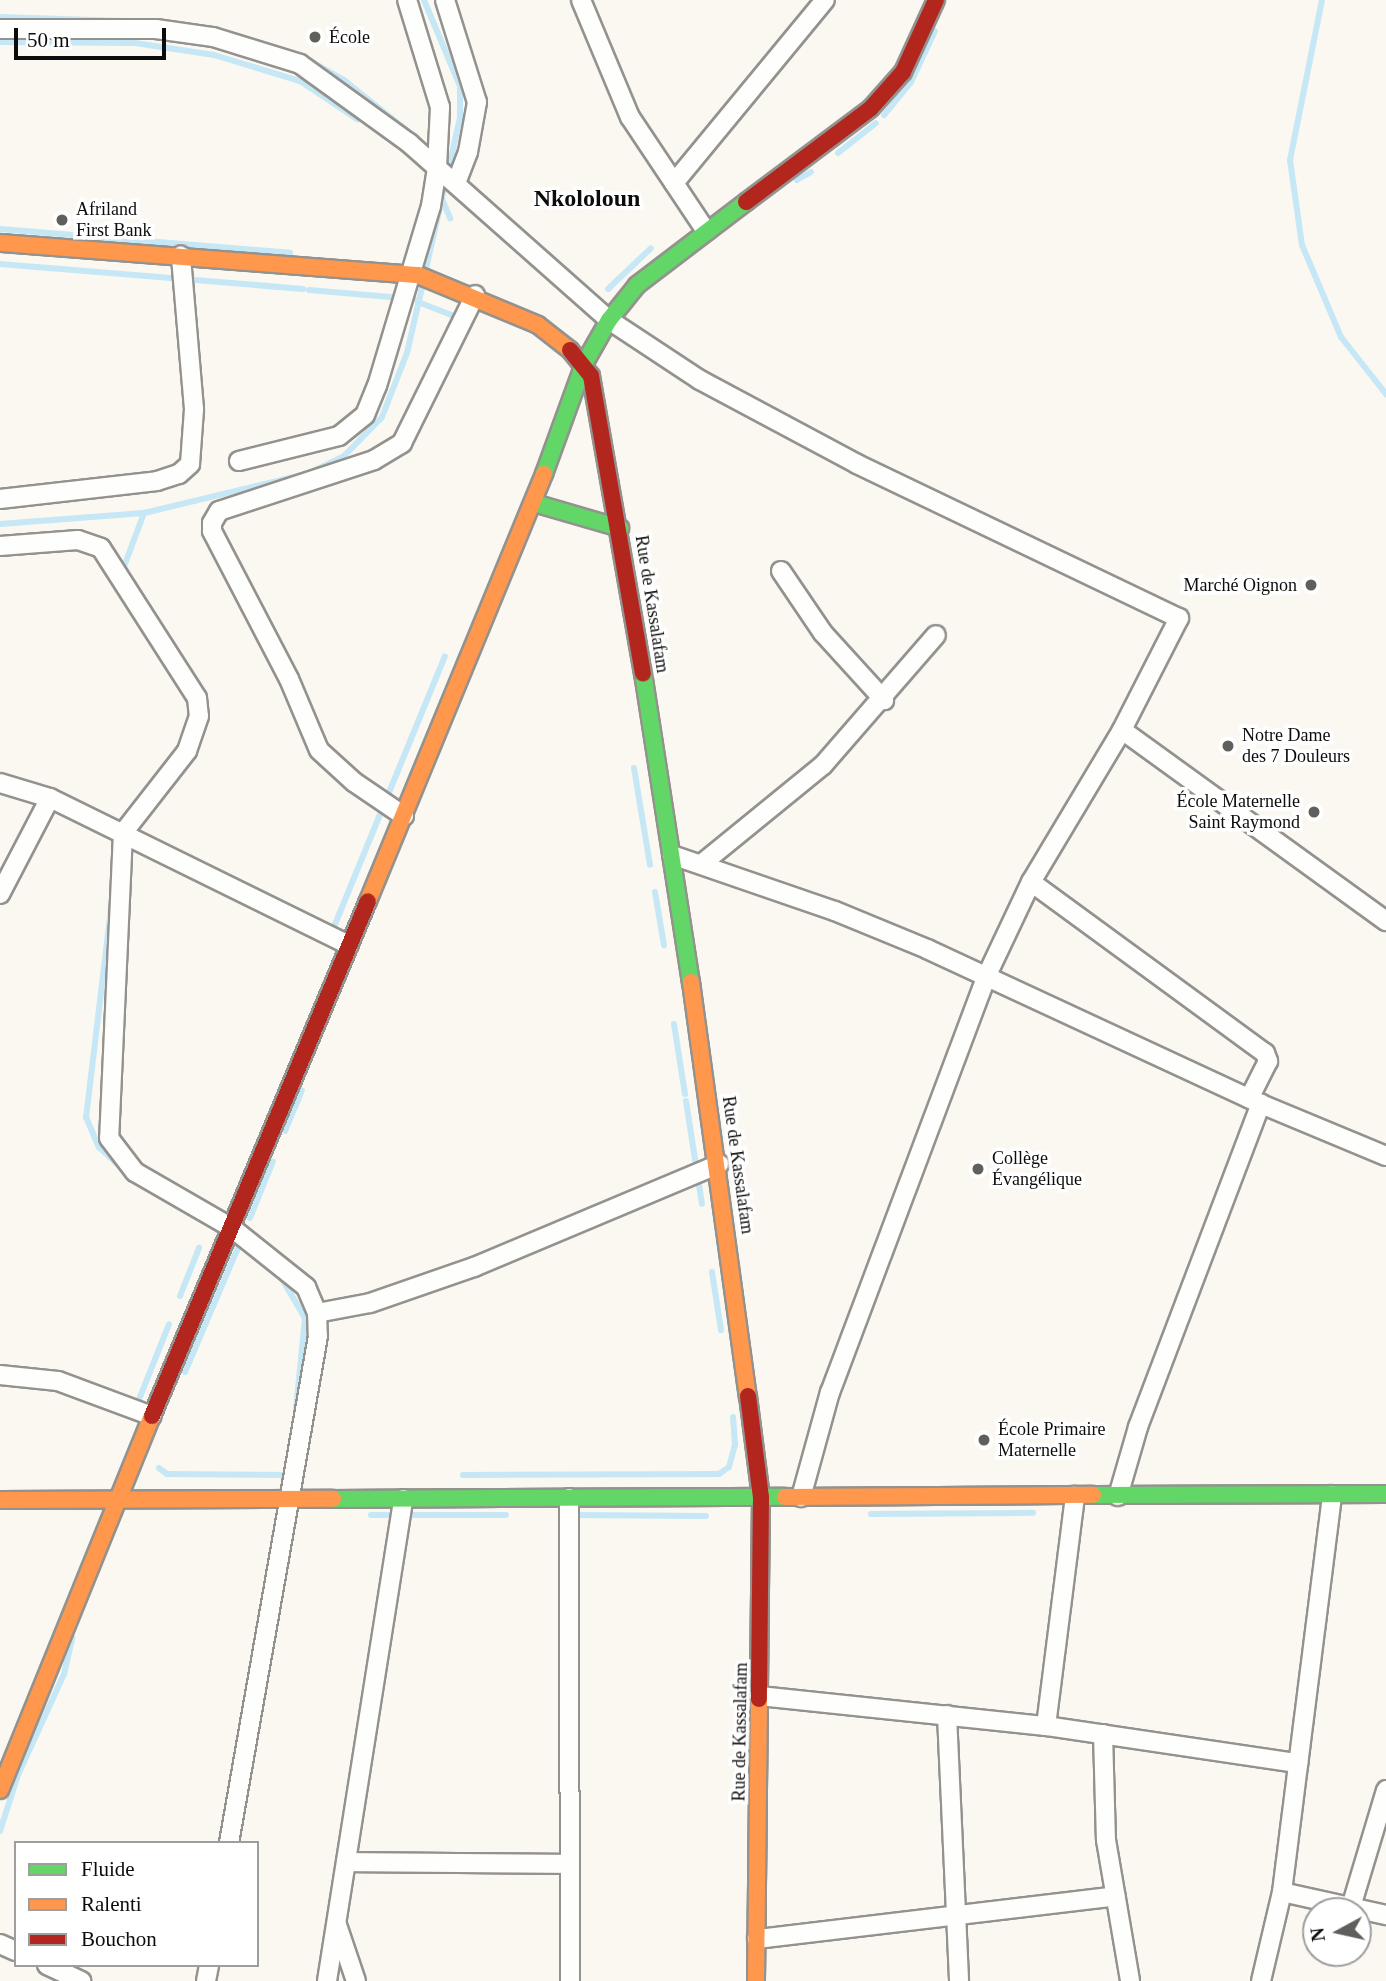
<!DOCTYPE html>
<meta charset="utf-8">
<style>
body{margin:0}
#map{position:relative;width:1386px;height:1981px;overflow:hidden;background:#faf8f0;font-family:"Times New Roman",serif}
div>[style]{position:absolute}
.stream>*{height:6px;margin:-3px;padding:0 3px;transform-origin:3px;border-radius:3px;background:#c5e7f6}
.roads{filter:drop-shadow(2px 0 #93928f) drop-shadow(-2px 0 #93928f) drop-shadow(0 2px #93928f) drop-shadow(0 -2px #93928f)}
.street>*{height:18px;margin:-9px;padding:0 9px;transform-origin:9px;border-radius:9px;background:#fefefd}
.fast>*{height:16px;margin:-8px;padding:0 8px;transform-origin:8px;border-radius:8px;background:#63d668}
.slow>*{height:16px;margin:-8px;padding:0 8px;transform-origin:8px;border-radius:8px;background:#ff974d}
.jam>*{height:16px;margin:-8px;padding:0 8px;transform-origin:8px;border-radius:8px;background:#b3261e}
.dots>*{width:19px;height:19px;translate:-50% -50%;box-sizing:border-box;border:4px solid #fff;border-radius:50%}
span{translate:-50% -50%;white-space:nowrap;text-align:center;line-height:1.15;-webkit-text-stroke:7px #fff;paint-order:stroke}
.poi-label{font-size:18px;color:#0c0c0c}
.left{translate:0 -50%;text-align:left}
.right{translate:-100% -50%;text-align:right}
.street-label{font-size:18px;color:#0c0c0c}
.district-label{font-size:24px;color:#0c0c0c;font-weight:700}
.legend{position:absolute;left:14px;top:1841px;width:245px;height:126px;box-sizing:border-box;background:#fff;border:2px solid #9e9e9e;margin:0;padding:9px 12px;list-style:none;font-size:21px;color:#0c0c0c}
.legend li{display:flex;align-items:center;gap:14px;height:35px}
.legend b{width:35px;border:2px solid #9e9e9e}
.north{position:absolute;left:1302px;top:1897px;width:70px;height:70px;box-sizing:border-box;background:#fff;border:2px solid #9e9e9e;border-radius:50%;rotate:262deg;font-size:19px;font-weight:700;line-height:28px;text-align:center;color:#0c0c0c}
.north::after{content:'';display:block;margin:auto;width:24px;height:32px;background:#5f5f5c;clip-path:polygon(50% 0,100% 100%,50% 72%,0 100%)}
.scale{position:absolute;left:14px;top:28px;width:152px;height:32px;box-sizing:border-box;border:4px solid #0c0c0c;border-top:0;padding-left:9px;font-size:21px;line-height:24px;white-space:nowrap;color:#0c0c0c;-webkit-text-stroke:5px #fff;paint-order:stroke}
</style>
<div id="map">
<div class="stream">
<div style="left:424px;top:0;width:93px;rotate:67.3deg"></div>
<div style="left:460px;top:86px;width:32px;rotate:90deg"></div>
<div style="left:460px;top:118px;width:159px;rotate:102.7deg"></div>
<div style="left:1322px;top:0;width:163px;rotate:101.3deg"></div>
<div style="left:1290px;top:160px;width:86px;rotate:82deg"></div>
<div style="left:1302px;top:245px;width:100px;rotate:67deg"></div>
<div style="left:1341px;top:337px;width:73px;rotate:51.7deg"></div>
<div style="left:0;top:17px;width:124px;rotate:1.8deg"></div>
<div style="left:232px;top:34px;width:63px;rotate:17.6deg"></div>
<div style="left:0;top:42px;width:135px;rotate:0.4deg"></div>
<div style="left:135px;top:43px;width:80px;rotate:8.6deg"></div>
<div style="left:214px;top:55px;width:90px;rotate:16.8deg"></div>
<div style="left:300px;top:81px;width:69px;rotate:33.7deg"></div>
<div style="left:305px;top:58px;width:45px;rotate:29.4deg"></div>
<div style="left:344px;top:80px;width:85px;rotate:38.8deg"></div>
<div style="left:884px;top:115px;width:43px;rotate:-50.7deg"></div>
<div style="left:911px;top:82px;width:56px;rotate:-64.8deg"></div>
<div style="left:838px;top:153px;width:48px;rotate:-38.3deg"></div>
<div style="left:797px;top:180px;width:16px;rotate:-30deg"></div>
<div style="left:442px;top:199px;width:21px;rotate:67deg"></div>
<div style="left:0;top:229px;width:291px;rotate:4.7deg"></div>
<div style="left:0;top:264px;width:304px;rotate:4.7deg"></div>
<div style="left:608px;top:289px;width:59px;rotate:-43.6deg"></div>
<div style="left:309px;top:290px;width:105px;rotate:4.9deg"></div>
<div style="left:418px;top:302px;width:44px;rotate:21.3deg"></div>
<div style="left:0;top:524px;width:144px;rotate:-4.4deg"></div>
<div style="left:144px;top:513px;width:168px;rotate:-13.5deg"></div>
<div style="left:307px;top:474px;width:41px;rotate:-25.9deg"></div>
<div style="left:344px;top:456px;width:54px;rotate:-45.7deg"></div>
<div style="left:382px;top:417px;width:69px;rotate:-68.7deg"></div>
<div style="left:407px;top:353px;width:72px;rotate:-77.1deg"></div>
<div style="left:122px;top:572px;width:63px;rotate:-69.6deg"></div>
<div style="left:634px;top:768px;width:98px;rotate:80.6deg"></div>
<div style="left:655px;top:892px;width:54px;rotate:80.4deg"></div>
<div style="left:112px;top:900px;width:219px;rotate:96.8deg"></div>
<div style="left:86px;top:1117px;width:33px;rotate:67deg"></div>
<div style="left:99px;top:1147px;width:35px;rotate:43deg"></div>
<div style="left:331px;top:934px;width:300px;rotate:-67.7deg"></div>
<div style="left:674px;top:1024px;width:71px;rotate:81.1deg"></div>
<div style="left:686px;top:1101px;width:104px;rotate:81.2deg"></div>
<div style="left:285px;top:1131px;width:44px;rotate:-67.5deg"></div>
<div style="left:135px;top:1181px;width:31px;rotate:31deg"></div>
<div style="left:250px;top:1218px;width:61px;rotate:-68deg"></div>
<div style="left:712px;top:1272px;width:59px;rotate:81.2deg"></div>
<div style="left:279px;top:1274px;width:51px;rotate:59.4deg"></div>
<div style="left:305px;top:1318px;width:91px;rotate:95.6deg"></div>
<div style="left:180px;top:1296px;width:52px;rotate:-68.4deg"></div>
<div style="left:185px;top:1372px;width:140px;rotate:-66.9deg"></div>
<div style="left:136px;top:1407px;width:89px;rotate:-68.3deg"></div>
<div style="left:159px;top:1468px;width:10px;rotate:37deg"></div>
<div style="left:167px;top:1474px;width:125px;rotate:0.5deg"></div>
<div style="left:463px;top:1475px;width:256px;rotate:-0.2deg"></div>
<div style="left:719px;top:1474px;width:12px;rotate:-35deg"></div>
<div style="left:729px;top:1467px;width:23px;rotate:-75deg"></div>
<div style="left:735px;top:1445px;width:28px;rotate:-94deg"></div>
<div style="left:871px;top:1514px;width:162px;rotate:-0.4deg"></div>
<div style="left:371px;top:1515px;width:26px"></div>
<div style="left:408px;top:1515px;width:98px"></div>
<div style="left:571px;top:1515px;width:135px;rotate:0.4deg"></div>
<div style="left:0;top:1831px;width:59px;rotate:-72.2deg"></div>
<div style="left:18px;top:1775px;width:111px;rotate:-65.5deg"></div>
<div style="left:64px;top:1674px;width:37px;rotate:-77deg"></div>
</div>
<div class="roads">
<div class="street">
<div style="left:445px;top:0;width:107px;rotate:72.6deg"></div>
<div style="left:477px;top:102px;width:51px;rotate:100.2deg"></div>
<div style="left:468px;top:152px;width:33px;rotate:111deg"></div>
<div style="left:581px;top:0;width:127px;rotate:67.3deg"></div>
<div style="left:630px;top:117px;width:137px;rotate:56.3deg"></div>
<div style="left:0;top:29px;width:156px"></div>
<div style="left:156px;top:29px;width:58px;rotate:8deg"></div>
<div style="left:213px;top:37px;width:91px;rotate:17.2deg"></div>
<div style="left:300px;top:64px;width:135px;rotate:35.9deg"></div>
<div style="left:409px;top:143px;width:267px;rotate:41.5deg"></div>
<div style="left:609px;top:320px;width:109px;rotate:33.4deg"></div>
<div style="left:700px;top:380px;width:178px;rotate:28.1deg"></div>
<div style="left:857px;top:464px;width:357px;rotate:25.6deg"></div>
<div style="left:1179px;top:618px;width:126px;rotate:117deg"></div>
<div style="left:1122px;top:730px;width:177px;rotate:120.9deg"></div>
<div style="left:1031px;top:882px;width:103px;rotate:115.3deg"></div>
<div style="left:987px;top:975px;width:446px;rotate:110.6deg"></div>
<div style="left:830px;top:1392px;width:109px;rotate:105.4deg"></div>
<div style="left:674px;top:183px;width:237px;rotate:-50.5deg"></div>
<div style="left:239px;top:461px;width:103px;rotate:-14deg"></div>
<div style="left:339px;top:436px;width:33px;rotate:-39deg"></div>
<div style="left:365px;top:415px;width:31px;rotate:-68deg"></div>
<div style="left:377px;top:386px;width:188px;rotate:-73.3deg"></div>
<div style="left:431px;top:206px;width:39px;rotate:-81deg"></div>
<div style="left:437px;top:167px;width:60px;rotate:-87.1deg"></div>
<div style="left:440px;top:107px;width:112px;rotate:-107.1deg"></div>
<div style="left:0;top:499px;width:158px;rotate:-6.5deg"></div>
<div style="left:157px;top:481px;width:23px;rotate:-18deg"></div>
<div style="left:179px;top:474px;width:15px;rotate:-42deg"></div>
<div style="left:190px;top:464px;width:55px;rotate:-85.8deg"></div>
<div style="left:194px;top:409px;width:154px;rotate:-94.9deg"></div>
<div style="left:0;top:546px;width:78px;rotate:-4.4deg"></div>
<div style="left:78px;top:540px;width:24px;rotate:19deg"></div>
<div style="left:101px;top:548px;width:178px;rotate:57.4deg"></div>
<div style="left:197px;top:698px;width:18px;rotate:84deg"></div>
<div style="left:199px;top:716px;width:37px;rotate:109deg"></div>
<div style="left:187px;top:751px;width:104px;rotate:128deg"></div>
<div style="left:123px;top:833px;width:305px;rotate:92.6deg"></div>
<div style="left:109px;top:1138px;width:43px;rotate:52.6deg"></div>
<div style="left:135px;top:1172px;width:112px;rotate:30deg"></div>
<div style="left:232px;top:1228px;width:95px;rotate:38.6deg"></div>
<div style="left:306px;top:1287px;width:28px;rotate:67deg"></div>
<div style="left:317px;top:1313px;width:23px;rotate:88deg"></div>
<div style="left:318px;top:1336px;width:515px;rotate:99.96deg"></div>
<div style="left:781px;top:571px;width:75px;rotate:55.9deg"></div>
<div style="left:823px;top:633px;width:91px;rotate:47.7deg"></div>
<div style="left:1122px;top:730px;width:326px;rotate:35.9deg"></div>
<div style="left:0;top:783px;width:52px;rotate:16.7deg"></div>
<div style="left:50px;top:798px;width:333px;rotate:26.2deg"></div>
<div style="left:404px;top:816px;width:60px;rotate:-145.8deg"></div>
<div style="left:354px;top:782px;width:47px;rotate:-137.6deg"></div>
<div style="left:319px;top:750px;width:77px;rotate:-112.9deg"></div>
<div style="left:289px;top:679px;width:167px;rotate:-117.5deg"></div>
<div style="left:212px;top:531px;width:8px;rotate:-90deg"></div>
<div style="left:212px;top:523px;width:14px;rotate:-60deg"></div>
<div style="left:219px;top:511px;width:163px;rotate:-18.2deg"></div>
<div style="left:374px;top:460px;width:33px;rotate:-31deg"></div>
<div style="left:402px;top:443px;width:165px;rotate:-63.7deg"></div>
<div style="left:672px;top:855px;width:172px;rotate:19deg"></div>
<div style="left:835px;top:911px;width:100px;rotate:22.4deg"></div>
<div style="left:927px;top:949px;width:368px;rotate:24.9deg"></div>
<div style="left:1261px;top:1104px;width:135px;rotate:22.6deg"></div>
<div style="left:704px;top:862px;width:154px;rotate:-39.2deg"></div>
<div style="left:823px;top:765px;width:172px;rotate:-49deg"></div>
<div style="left:1031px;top:882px;width:290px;rotate:36.2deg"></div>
<div style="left:1265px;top:1053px;width:9px;rotate:69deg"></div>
<div style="left:1268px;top:1061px;width:42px;rotate:116.6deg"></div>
<div style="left:0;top:894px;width:108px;rotate:-62.5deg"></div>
<div style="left:317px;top:1313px;width:54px;rotate:-10.7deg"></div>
<div style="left:370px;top:1303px;width:110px;rotate:-19.1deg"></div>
<div style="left:474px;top:1267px;width:266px;rotate:-22.8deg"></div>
<div style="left:0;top:1375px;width:58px;rotate:5.9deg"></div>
<div style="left:58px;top:1381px;width:100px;rotate:20.4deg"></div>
<div style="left:1118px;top:1496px;width:72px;rotate:-73.8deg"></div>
<div style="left:1138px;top:1427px;width:346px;rotate:-69.2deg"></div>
<div style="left:569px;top:1498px;width:483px;rotate:89.9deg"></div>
<div style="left:759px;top:1696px;width:289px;rotate:6deg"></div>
<div style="left:1046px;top:1726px;width:255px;rotate:8.4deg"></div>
<div style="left:947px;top:1715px;width:266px;rotate:87.4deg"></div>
<div style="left:1046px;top:1726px;width:232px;rotate:-82.8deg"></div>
<div style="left:1103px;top:1734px;width:106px;rotate:88.4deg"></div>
<div style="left:1106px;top:1840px;width:143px;rotate:80.3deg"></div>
<div style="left:346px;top:1862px;width:224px;rotate:0.5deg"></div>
<div style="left:1282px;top:1892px;width:107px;rotate:12.5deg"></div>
<div style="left:1351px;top:1907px;width:122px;rotate:-73.3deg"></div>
<div style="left:337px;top:1925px;width:59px;rotate:71.3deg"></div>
<div style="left:757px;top:1939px;width:361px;rotate:-6.8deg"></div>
<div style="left:0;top:1944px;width:17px;rotate:24deg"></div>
<div style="left:47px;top:1965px;width:38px;rotate:25deg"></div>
<div style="left:206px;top:1981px;width:16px;rotate:-79deg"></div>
<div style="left:327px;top:1981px;width:488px;rotate:-81deg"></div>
<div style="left:1261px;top:1981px;width:91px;rotate:-76.7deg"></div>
<div style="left:1282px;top:1892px;width:400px;rotate:-82.8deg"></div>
</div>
<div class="fast">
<div style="left:544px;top:474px;width:117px;rotate:-70deg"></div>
<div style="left:584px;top:364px;width:51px;rotate:-60.4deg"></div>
<div style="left:609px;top:320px;width:45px;rotate:-51.3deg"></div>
<div style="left:637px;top:285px;width:137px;rotate:-37.3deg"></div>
<div style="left:534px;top:503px;width:90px;rotate:16.2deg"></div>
<div style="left:643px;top:673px;width:313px;rotate:81.2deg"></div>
<div style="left:1093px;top:1495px;width:293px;rotate:-0.2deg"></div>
<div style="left:333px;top:1499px;width:452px;rotate:-0.3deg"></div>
</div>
<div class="slow">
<div style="left:0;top:243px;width:419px;rotate:4.4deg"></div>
<div style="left:418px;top:275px;width:130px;rotate:22.6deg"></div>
<div style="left:538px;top:325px;width:41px;rotate:38deg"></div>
<div style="left:368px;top:901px;width:462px;rotate:-67.6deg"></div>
<div style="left:691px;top:982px;width:418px;rotate:82.2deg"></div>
<div style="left:785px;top:1497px;width:308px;rotate:-0.4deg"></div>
<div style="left:0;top:1500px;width:333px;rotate:-0.2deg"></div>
<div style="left:0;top:1790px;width:404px;rotate:-67.9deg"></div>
<div style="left:756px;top:1981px;width:282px;rotate:-89.4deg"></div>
</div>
<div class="jam">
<div style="left:746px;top:202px;width:156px;rotate:-36.9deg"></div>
<div style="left:871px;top:108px;width:48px;rotate:-48.4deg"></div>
<div style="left:903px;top:72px;width:79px;rotate:-65.4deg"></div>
<div style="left:570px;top:350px;width:33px;rotate:51deg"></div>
<div style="left:591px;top:376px;width:302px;rotate:80.1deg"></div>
<div style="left:748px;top:1396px;width:102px;rotate:82.7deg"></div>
<div style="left:761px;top:1497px;width:202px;rotate:90.6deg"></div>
<div style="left:152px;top:1416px;width:558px;rotate:-67.25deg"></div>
</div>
</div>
<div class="dots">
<div style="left:315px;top:37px;background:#5f5f5c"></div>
<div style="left:62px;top:220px;background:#5f5f5c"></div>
<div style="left:1311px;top:585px;background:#5f5f5c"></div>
<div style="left:1228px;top:746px;background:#5f5f5c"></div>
<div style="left:1314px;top:812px;background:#5f5f5c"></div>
<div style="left:978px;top:1169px;background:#5f5f5c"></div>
<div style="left:984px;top:1440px;background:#5f5f5c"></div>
</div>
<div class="poi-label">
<span class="left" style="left:329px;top:37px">École</span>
<span class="left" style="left:76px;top:220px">Afriland<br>First Bank</span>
<span class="right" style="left:1297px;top:585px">Marché Oignon</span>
<span class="left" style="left:1242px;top:746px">Notre Dame<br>des 7 Douleurs</span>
<span class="right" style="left:1300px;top:812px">École Maternelle<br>Saint Raymond</span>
<span class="left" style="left:992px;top:1169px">Collège<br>Évangélique</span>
<span class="left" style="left:998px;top:1440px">École Primaire<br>Maternelle</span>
</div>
<div class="street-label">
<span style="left:652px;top:604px;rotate:81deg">Rue de Kassalafam</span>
<span style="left:738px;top:1165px;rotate:82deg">Rue de Kassalafam</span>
<span style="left:740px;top:1732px;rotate:-89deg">Rue de Kassalafam</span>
</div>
<div class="district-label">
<span style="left:587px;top:199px">Nkololoun</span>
</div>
<ul class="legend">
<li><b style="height:9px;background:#63d668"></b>Fluide</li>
<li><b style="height:9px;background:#ff974d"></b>Ralenti</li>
<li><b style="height:9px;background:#b3261e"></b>Bouchon</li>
</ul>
<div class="north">N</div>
<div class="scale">50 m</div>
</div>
